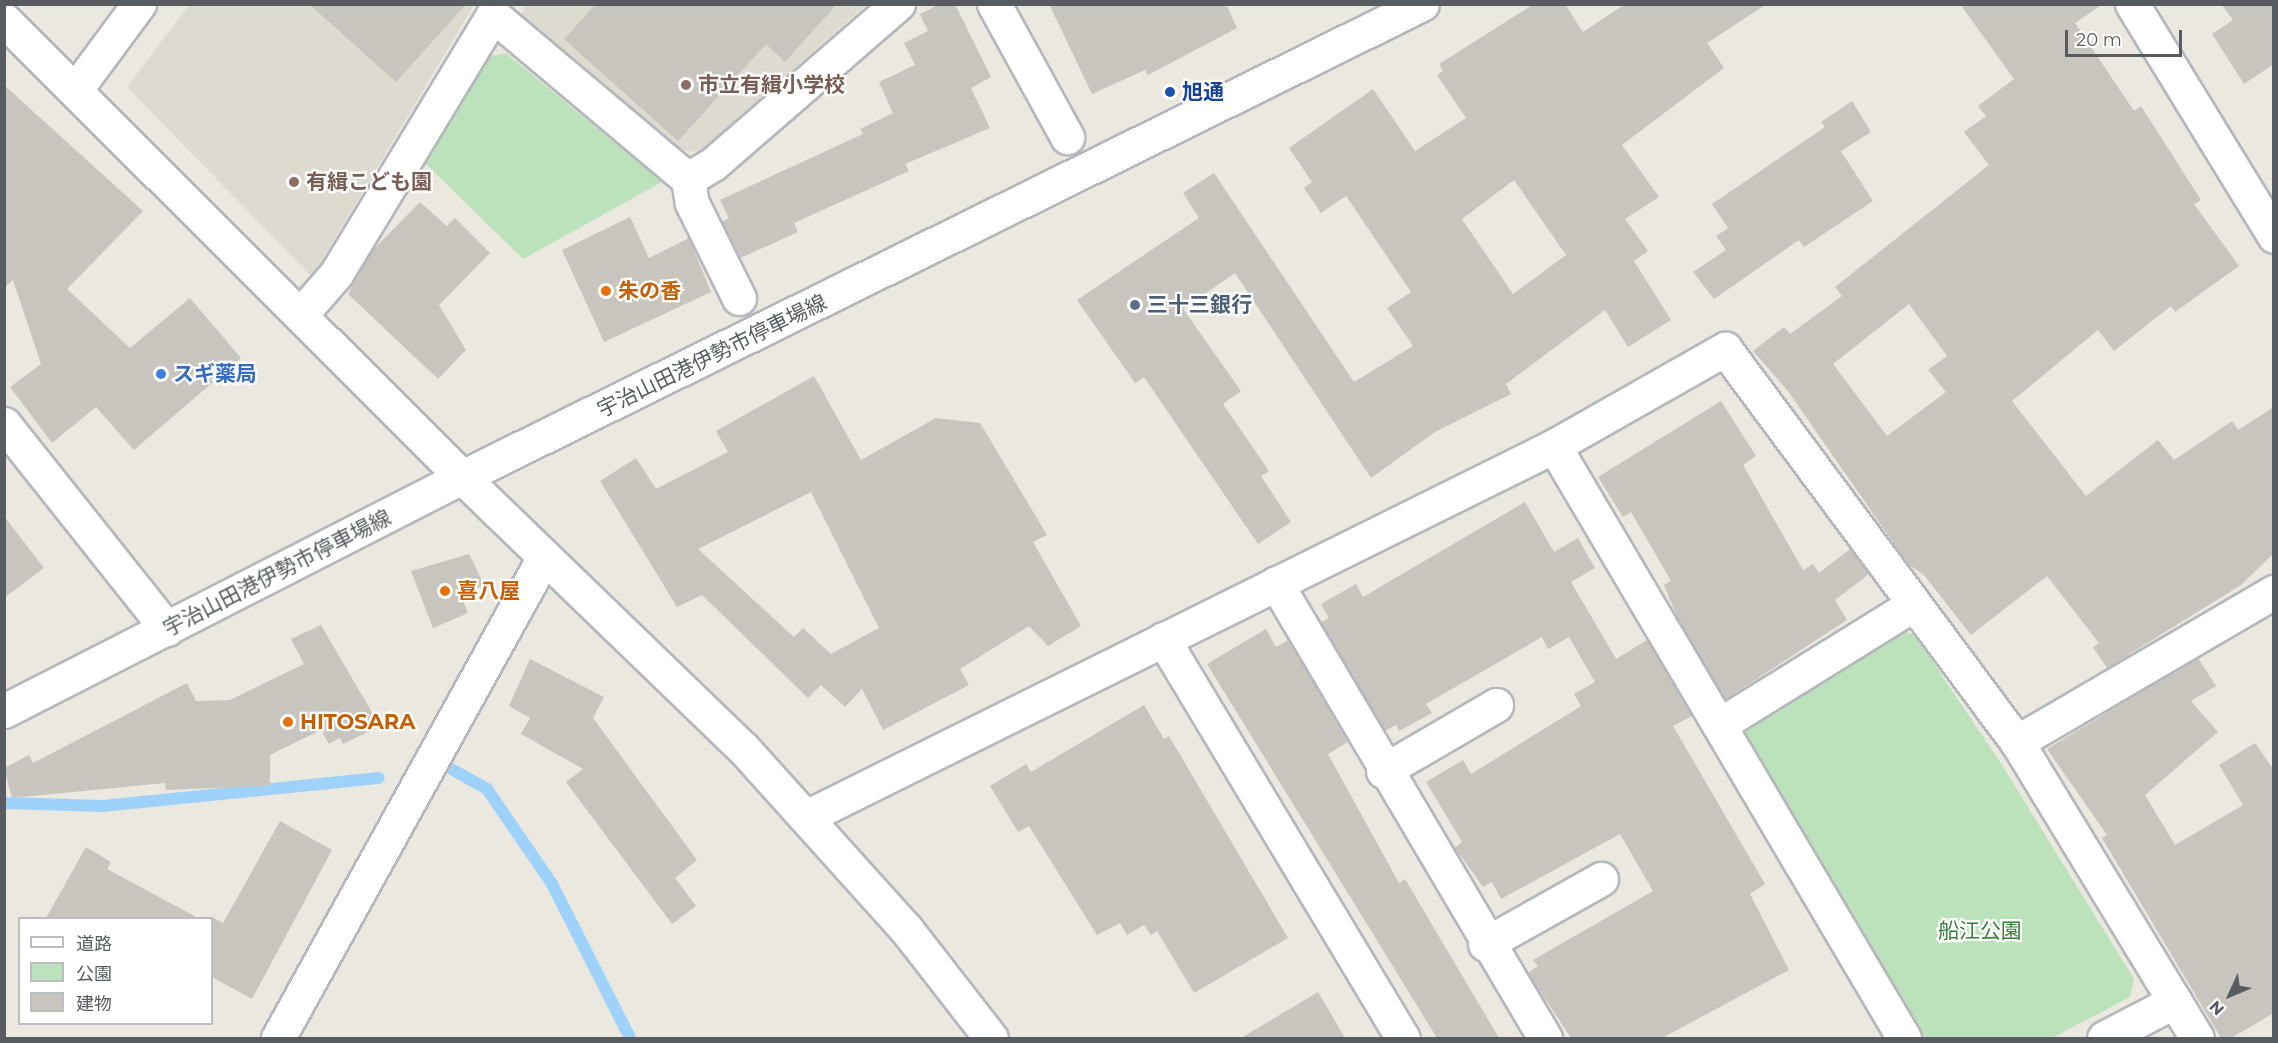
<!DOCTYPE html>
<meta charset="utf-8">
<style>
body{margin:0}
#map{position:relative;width:2278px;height:1043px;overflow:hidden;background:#ebe8df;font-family:Montserrat,"Noto Sans JP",sans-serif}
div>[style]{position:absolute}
.education>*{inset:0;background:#dddad0}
.green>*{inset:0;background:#bce2bc}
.stream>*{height:12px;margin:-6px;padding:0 6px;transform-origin:6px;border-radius:6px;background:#9fd2fb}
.building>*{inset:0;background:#c8c5bf}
.roads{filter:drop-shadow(2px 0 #b5b7bc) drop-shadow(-2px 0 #b5b7bc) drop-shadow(0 2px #b5b7bc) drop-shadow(0 -2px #b5b7bc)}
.minor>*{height:33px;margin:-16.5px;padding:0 16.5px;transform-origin:16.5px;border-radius:16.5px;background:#fff}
.tertiary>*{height:33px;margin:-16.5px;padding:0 16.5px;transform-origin:16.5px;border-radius:16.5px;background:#fff}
.secondary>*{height:33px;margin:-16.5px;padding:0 16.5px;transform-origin:16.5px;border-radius:16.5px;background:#fff}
.dots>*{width:16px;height:16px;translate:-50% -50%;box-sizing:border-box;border:3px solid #fff;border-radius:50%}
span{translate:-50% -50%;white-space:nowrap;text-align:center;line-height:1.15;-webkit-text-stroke:4.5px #fff;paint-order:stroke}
.education-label{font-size:21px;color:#785e54;font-weight:700}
.left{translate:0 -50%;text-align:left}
.transit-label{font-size:21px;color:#164399;font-weight:700}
.food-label{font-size:21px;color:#c56008;font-weight:700}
.service-label{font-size:21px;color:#4e5e75;font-weight:700}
.street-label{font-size:21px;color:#585b60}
.shop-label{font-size:21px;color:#366cbe;font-weight:700}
.park-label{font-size:21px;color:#37803b}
.frame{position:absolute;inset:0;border:6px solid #585b60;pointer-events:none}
.legend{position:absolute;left:18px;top:917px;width:195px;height:108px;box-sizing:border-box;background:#fff;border:2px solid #bcbdbf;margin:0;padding:8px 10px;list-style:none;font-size:18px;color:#585b60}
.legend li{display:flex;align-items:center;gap:12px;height:30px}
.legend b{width:30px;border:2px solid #bcbdbf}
.north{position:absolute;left:2200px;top:965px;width:60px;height:60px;-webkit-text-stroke:4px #fff;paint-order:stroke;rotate:226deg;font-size:16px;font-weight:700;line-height:24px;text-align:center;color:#585b60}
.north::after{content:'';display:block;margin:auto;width:21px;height:27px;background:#585b60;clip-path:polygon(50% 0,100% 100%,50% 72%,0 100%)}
.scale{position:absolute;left:2065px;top:30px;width:117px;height:27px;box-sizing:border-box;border:3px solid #585b60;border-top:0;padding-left:8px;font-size:18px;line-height:21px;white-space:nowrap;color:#585b60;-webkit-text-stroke:4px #fff;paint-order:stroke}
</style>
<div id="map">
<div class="education">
<div style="clip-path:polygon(526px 4px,866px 5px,700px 152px,674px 150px,519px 21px)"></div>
<div style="clip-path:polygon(189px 5px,474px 5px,312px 277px,127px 87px)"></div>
</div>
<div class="green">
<div style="clip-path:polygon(506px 53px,662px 182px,523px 259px,424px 162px,487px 57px)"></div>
<div style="clip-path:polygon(1887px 629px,1914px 634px,2002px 765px,2134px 979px,2130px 997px,2052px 1038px,1921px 1038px,1741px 734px,1745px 725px)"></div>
</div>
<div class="stream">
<div style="left:453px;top:770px;width:39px;rotate:29deg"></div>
<div style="left:487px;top:789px;width:115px;rotate:55.6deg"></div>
<div style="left:552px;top:884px;width:173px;rotate:63.1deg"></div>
<div style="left:4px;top:803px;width:99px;rotate:1.7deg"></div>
<div style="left:103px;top:806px;width:277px;rotate:-5.8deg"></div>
</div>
<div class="building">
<div style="clip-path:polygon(309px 4px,466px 4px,396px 82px)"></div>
<div style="clip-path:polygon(596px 4px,837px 4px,785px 62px,766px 44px,678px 141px,564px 39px)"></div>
<div style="clip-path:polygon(940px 4px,955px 4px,991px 77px,971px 88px,990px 128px,905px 164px,909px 171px,794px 223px,798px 232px,740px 258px,722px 222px,729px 218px,720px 200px,863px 134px,860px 129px,893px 113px,879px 82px,915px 65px,904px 43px,928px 31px,920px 14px)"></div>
<div style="clip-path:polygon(1049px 4px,1226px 4px,1237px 28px,1148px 75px,1145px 70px,1092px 94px)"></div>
<div style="clip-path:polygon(evenodd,1534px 4px,1565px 4px,1583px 32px,1625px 4px,1767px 4px,1707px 43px,1724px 68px,1622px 145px,1659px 197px,1625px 219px,1648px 251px,1634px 261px,1671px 320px,1628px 347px,1605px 310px,1506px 384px,1511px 394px,1435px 432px,1371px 478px,1235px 273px,1183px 309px,1241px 391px,1223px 404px,1269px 471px,1261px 476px,1291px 522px,1258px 544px,1144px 377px,1135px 383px,1077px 300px,1199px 218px,1183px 193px,1214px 173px,1354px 382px,1413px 346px,1387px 308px,1411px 292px,1346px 196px,1321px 213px,1304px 188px,1312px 182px,1289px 148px,1373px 89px,1415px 151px,1466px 118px,1437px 75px,1443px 71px,1439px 64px,1534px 4px,1514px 180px,1566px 255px,1513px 294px,1462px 219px,1514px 180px)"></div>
<div style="clip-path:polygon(evenodd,1960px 4px,2103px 4px,2075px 23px,2134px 111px,2141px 106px,2201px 200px,2194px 204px,2239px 266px,2175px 312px,2171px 306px,2114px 351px,2098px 330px,2012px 401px,2086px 496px,2158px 440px,2174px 460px,2232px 421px,2238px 430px,2274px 407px,2274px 553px,2241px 585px,2107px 668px,2093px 647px,2099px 643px,2047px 576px,1971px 635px,1924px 575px,1908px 564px,1788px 391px,1753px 351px,1784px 327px,1790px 334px,1842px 296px,1835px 287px,1989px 165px,1964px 132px,1986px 116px,1978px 106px,2014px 79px,1960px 4px,1909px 304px,1947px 356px,1928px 370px,1946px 392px,1887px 436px,1833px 364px,1909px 304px)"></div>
<div style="clip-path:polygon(2221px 4px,2274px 4px,2274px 64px,2244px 84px,2212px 34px,2233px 20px)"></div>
<div style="clip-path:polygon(4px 85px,143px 211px,67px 289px,130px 348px,190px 298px,241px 358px,134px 450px,96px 407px,52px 443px,10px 387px,41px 364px,13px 280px,4px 288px)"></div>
<div style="clip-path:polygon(1852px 101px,1871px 132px,1841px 151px,1873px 201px,1804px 247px,1799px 240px,1714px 299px,1693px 272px,1726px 250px,1716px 236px,1728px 228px,1712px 204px,1825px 127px,1821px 122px)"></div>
<div style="clip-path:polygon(420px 202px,447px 226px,455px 218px,490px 253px,439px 305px,466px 350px,438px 379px,348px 294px,372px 251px)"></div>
<div style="clip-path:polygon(630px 217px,649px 258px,689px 238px,711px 292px,604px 342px,562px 250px)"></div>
<div style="clip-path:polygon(evenodd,814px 376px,861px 460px,936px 418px,980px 423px,1047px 535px,1033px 542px,1081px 626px,1048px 646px,1029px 626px,960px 669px,969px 685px,883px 730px,862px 689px,845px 707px,821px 685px,808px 698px,702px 595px,677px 607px,600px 481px,636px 458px,656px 489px,728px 452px,716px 431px,814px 376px,811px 492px,879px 628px,831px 654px,803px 628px,794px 637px,698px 549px,811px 492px)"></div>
<div style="clip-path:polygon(1721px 401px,1756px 456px,1743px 465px,1803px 570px,1813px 564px,1819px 573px,1850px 549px,1869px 574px,1835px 600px,1847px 620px,1726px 699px,1678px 620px,1664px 585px,1671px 581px,1631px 512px,1623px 517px,1598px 477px)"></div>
<div style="clip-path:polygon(1525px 502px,1554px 552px,1578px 538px,1595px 568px,1571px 582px,1616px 659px,1647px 640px,1692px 716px,1673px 726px,1765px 884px,1750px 894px,1789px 970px,1662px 1038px,1571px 1038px,1528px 973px,1538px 966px,1533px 960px,1653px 891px,1620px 834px,1501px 899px,1492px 882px,1483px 887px,1455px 848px,1462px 842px,1426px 782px,1463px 760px,1471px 774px,1581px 706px,1574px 694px,1595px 682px,1569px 637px,1548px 649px,1542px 637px,1426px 704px,1432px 713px,1399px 731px,1396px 725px,1385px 731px,1321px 622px,1329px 618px,1321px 604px,1356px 584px,1363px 597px)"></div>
<div style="clip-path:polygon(4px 516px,44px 568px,4px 598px)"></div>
<div style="clip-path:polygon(469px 554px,484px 585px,461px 596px,468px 613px,433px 628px,411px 571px)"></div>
<div style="clip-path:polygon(321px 625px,380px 726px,343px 744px,340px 738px,329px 744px,321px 730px,270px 755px,270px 786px,166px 790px,165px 783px,12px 798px,4px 768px,29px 755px,33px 763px,187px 683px,196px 701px,230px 700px,304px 664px,291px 639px)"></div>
<div style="clip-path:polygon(1266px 629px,1276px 647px,1288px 640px,1348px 742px,1328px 754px,1399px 883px,1405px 879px,1499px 1038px,1437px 1038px,1207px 664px)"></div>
<div style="clip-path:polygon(2198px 658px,2216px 686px,2191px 701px,2218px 732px,2145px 795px,2175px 845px,2243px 805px,2219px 765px,2255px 743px,2274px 770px,2274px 1013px,2231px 1038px,2221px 1038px,2102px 838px,2107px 835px,2047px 749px)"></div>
<div style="clip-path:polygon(530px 659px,604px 697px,593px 718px,697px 860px,675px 878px,696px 906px,672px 924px,566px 782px,583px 769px,521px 734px,530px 718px,509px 706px)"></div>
<div style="clip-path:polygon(1144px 705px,1164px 739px,1169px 736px,1288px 938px,1194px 993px,1157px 931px,1151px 935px,1144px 925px,1127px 935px,1120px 923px,1097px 935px,1029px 826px,1018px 832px,990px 786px,1026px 764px,1031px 772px)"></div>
<div style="clip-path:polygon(280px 821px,332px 850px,252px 999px,212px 977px,212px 917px,223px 923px)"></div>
<div style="clip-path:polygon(86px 847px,111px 862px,107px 869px,198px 918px,46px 918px)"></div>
<div style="clip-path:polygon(1318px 992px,1345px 1038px,1241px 1038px)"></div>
</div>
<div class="roads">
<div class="minor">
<div style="left:994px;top:4px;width:152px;rotate:61.2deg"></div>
<div style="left:76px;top:89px;width:106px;rotate:-53.5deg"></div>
<div style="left:688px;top:179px;width:29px;rotate:-31deg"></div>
<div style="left:713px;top:164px;width:245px;rotate:-40.9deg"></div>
<div style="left:302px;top:313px;width:52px;rotate:-48.9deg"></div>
<div style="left:336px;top:274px;width:303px;rotate:-58.8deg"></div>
<div style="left:493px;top:15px;width:255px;rotate:40.1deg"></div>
<div style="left:688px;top:179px;width:24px;rotate:81deg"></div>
<div style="left:692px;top:203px;width:106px;rotate:63.7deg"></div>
<div style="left:4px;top:424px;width:262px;rotate:51.5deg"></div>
<div style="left:1554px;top:446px;width:688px;rotate:59.41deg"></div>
<div style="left:1276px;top:583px;width:529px;rotate:59.41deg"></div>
<div style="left:1163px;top:639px;width:466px;rotate:59deg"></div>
<div style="left:1719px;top:725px;width:229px;rotate:-31.8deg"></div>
<div style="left:2017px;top:742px;width:298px;rotate:-30.3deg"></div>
<div style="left:1383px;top:771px;width:131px;rotate:-30.3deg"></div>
<div style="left:808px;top:816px;width:833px;rotate:-26.38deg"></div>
<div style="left:1554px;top:446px;width:197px;rotate:-29.6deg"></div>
<div style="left:1725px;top:349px;width:490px;rotate:53.4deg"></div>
<div style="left:2017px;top:742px;width:346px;rotate:58.7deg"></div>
<div style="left:1485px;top:944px;width:133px;rotate:-29.3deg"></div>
<div style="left:278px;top:1038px;width:550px;rotate:-61.06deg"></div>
<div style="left:2104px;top:1038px;width:80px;rotate:-27.5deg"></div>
</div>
<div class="tertiary">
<div style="left:2132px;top:4px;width:272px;rotate:58.5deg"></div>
<div style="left:4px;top:20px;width:647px;rotate:44.94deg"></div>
<div style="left:462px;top:477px;width:390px;rotate:44deg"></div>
<div style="left:743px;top:748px;width:244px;rotate:48deg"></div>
<div style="left:906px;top:929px;width:138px;rotate:52.1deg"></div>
</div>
<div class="secondary">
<div style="left:4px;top:711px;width:514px;rotate:-27.06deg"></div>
<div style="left:462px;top:477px;width:1070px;rotate:-26.23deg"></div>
</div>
</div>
<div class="dots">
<div style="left:686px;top:85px;background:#8d6e63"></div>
<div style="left:1170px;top:92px;background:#1a4fb4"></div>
<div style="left:294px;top:182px;background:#8d6e63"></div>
<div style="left:606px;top:291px;background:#e8710a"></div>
<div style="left:1135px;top:305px;background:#5c6f8a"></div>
<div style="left:161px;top:374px;background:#3f7fe0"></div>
<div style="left:445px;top:591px;background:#e8710a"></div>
<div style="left:288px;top:722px;background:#e8710a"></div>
</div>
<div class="education-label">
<span class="left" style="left:698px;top:85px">市立有緝小学校</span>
<span class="left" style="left:306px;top:182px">有緝こども園</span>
</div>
<div class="transit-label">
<span class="left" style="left:1182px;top:92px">旭通</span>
</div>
<div class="food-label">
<span class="left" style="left:618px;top:291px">朱の香</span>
<span class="left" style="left:457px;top:591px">喜八屋</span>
<span class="left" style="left:300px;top:722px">HITOSARA</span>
</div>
<div class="service-label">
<span class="left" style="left:1147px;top:305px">三十三銀行</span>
</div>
<div class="street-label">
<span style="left:712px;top:356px;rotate:-26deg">宇治山田港伊勢市停車場線</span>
<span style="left:277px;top:573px;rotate:-27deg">宇治山田港伊勢市停車場線</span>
</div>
<div class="shop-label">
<span class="left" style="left:173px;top:374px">スギ薬局</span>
</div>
<div class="park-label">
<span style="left:1980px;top:931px">船江公園</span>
</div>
<div class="frame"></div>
<ul class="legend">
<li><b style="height:8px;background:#fff"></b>道路</li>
<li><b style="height:16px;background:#bce2bc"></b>公園</li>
<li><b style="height:16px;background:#c8c5bf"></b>建物</li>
</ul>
<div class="north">N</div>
<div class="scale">20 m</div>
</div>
